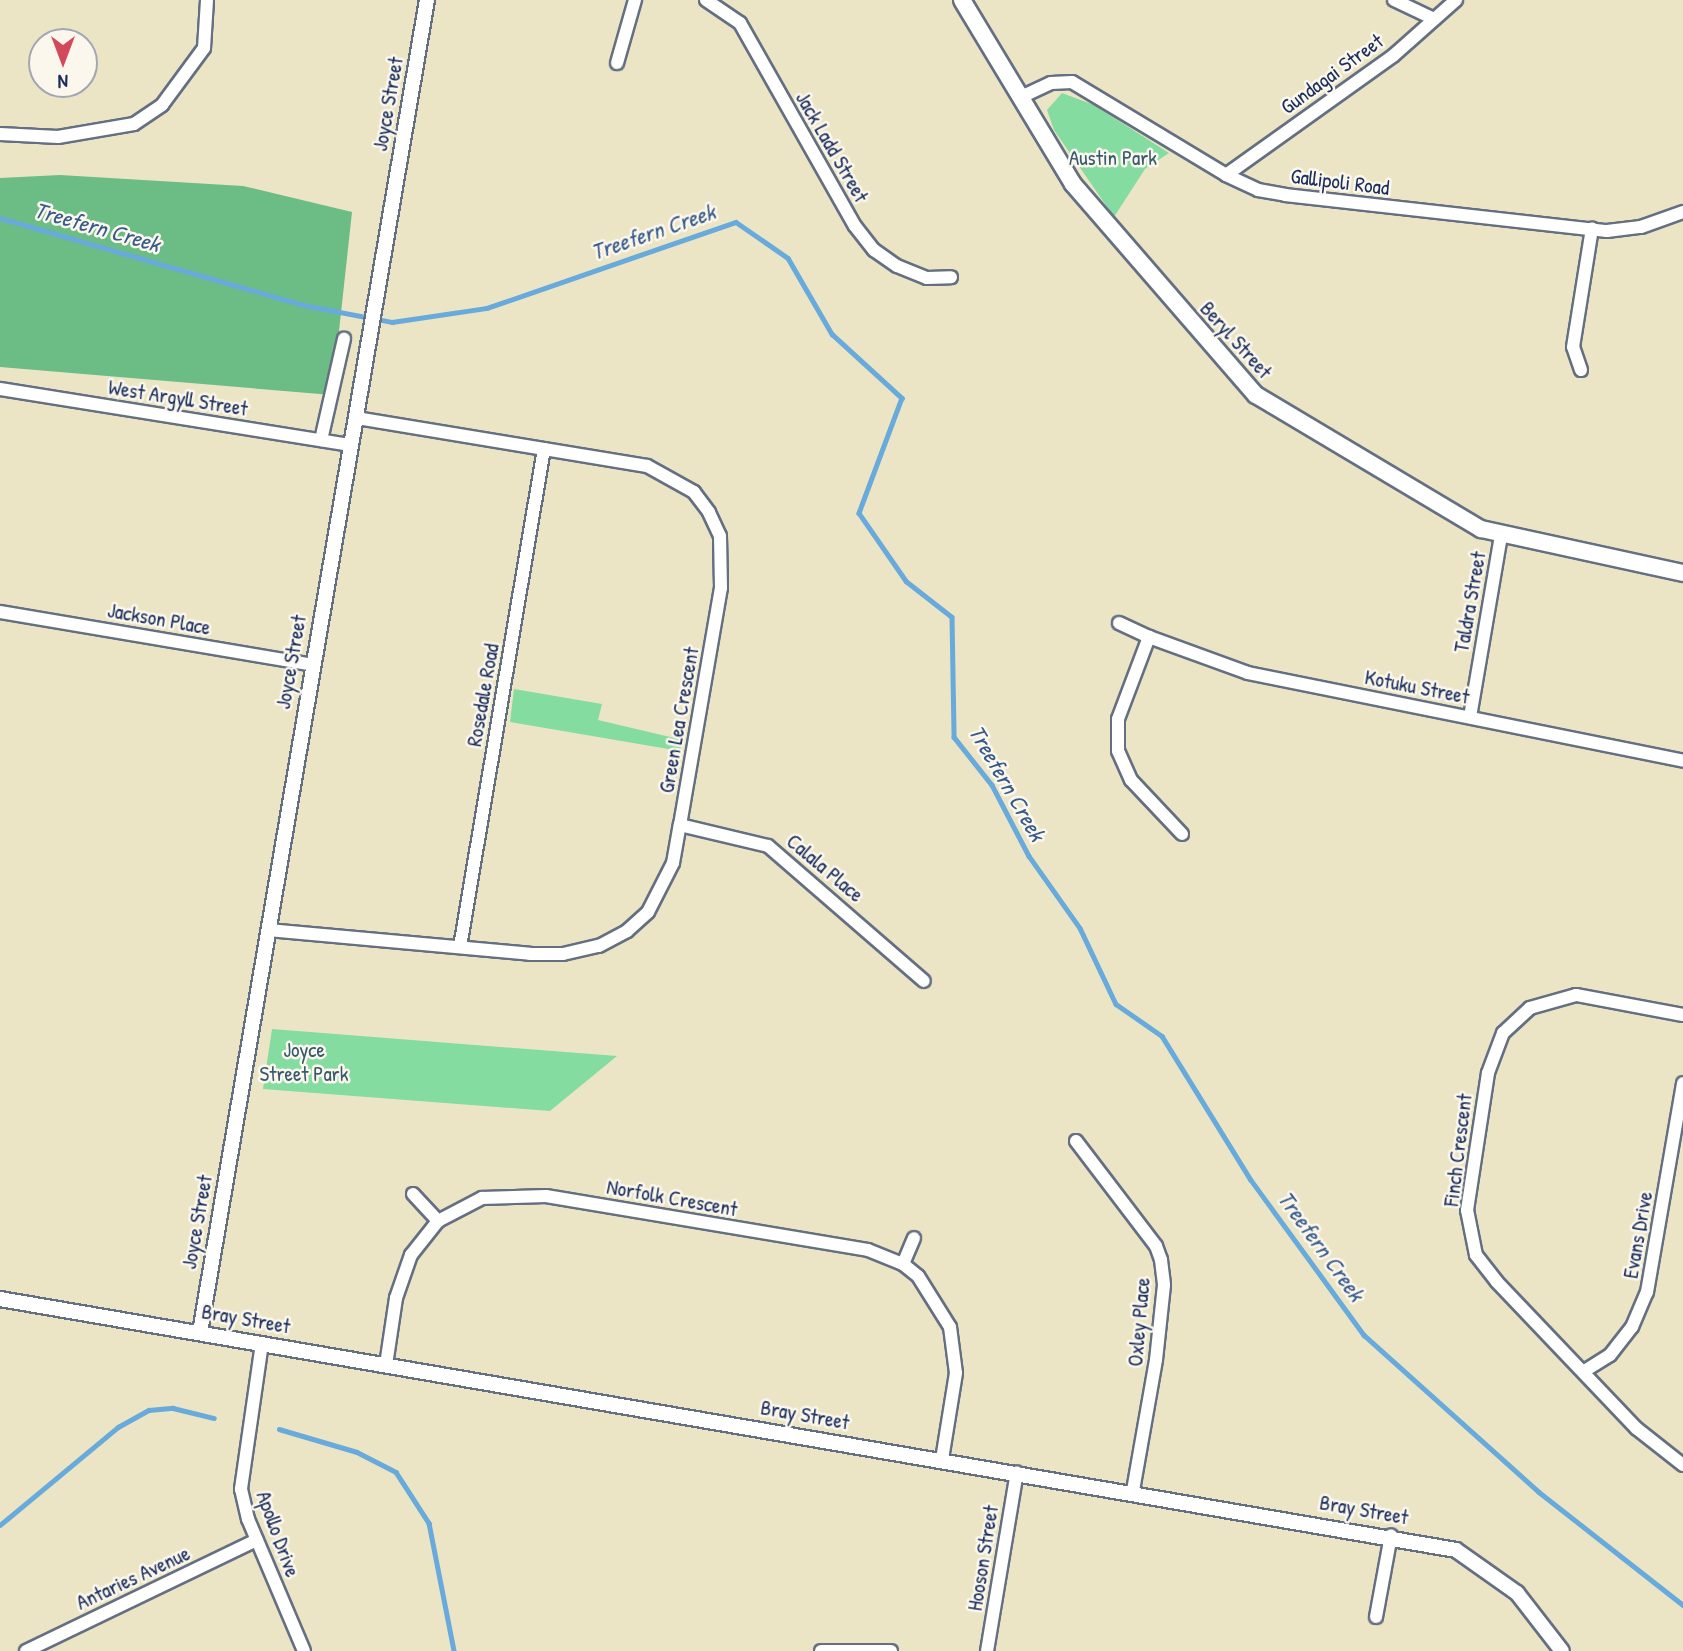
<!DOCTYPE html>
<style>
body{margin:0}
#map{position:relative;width:1683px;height:1651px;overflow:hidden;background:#ebe5c6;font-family:"Patrick Hand",sans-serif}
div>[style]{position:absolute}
.green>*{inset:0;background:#85dca0}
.forest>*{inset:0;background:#6cbc86}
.stream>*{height:4.5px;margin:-2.25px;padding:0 2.25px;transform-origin:2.25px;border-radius:2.25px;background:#67aadb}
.roads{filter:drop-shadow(2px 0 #646f82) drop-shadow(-2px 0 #646f82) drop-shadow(0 2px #646f82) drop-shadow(0 -2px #646f82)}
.minor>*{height:12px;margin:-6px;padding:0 6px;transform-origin:6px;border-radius:6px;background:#fff}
.tertiary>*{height:14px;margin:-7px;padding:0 7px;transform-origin:7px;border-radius:7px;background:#fff}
.secondary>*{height:16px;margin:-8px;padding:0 8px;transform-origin:8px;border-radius:8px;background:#fff}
span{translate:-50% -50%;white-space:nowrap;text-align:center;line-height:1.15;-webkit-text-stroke:5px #fbf7ec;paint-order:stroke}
.street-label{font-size:21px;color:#1b2f5e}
.park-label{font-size:21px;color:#365a6e}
.water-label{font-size:23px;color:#365a8a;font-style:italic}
.north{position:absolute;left:28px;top:28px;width:70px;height:70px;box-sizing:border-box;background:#fbf7ec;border:2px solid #a1a7b3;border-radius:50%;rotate:180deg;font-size:19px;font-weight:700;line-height:28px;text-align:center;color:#1b2f5e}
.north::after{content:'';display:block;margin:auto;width:24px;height:32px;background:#d1495b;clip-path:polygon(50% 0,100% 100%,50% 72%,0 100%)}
</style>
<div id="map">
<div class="green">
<div style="clip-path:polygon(1062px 93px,1094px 105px,1169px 153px,1145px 169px,1114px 217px,1054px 130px,1047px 110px)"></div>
<div style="clip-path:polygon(514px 689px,602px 704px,598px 720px,683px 740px,680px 751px,510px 722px)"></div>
<div style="clip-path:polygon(272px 1029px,617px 1056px,550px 1111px,263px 1089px)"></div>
</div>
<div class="forest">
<div style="clip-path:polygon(60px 175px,243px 186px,352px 212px,332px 395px,0 367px,0 178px)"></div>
</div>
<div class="stream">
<div style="left:0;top:218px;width:315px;rotate:16deg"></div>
<div style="left:303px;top:305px;width:91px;rotate:10.8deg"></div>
<div style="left:392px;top:322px;width:96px;rotate:-8.4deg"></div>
<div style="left:487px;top:308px;width:263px;rotate:-19.1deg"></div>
<div style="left:736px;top:222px;width:63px;rotate:34.7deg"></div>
<div style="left:788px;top:258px;width:88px;rotate:59.9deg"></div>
<div style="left:832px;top:334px;width:95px;rotate:42.4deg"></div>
<div style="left:902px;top:398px;width:123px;rotate:110.5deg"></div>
<div style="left:859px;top:513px;width:83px;rotate:55.3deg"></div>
<div style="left:906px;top:581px;width:58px;rotate:38deg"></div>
<div style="left:952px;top:617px;width:120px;rotate:89deg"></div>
<div style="left:954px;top:737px;width:61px;rotate:51.6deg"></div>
<div style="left:992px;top:785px;width:80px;rotate:62.5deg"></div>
<div style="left:1029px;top:856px;width:88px;rotate:54.7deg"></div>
<div style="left:1080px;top:928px;width:84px;rotate:64.7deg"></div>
<div style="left:1116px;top:1004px;width:56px;rotate:34.8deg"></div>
<div style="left:1162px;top:1036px;width:169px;rotate:58.3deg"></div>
<div style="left:1251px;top:1180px;width:192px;rotate:53.9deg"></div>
<div style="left:1364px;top:1335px;width:235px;rotate:41.9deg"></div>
<div style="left:1539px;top:1492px;width:183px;rotate:38.1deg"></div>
<div style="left:279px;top:1429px;width:81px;rotate:16.4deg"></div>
<div style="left:357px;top:1452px;width:44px;rotate:27.1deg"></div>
<div style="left:396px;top:1472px;width:61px;rotate:57.1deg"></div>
<div style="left:429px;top:1523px;width:130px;rotate:78.9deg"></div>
<div style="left:0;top:1525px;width:153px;rotate:-39.7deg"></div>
<div style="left:118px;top:1427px;width:35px;rotate:-29deg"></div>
<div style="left:149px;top:1410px;width:24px;rotate:-5deg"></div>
<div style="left:173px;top:1408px;width:42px;rotate:13.7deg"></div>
</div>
<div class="roads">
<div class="minor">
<div style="left:706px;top:0;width:41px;rotate:34.1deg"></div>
<div style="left:740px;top:23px;width:233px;rotate:60.5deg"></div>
<div style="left:855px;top:226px;width:31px;rotate:52deg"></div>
<div style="left:874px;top:250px;width:28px;rotate:35deg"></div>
<div style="left:897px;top:266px;width:32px;rotate:22deg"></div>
<div style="left:927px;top:278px;width:24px;rotate:-2deg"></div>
<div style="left:1394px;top:0;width:44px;rotate:25.4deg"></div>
<div style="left:617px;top:63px;width:66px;rotate:-74.1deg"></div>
<div style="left:1021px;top:97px;width:33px;rotate:-25deg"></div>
<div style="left:1051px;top:83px;width:21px;rotate:-3deg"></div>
<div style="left:1072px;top:82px;width:180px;rotate:31.1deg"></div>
<div style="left:1226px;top:175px;width:35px;rotate:25deg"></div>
<div style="left:1258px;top:190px;width:27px;rotate:10deg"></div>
<div style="left:1285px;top:195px;width:324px;rotate:6.4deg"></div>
<div style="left:1607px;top:231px;width:34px;rotate:-7deg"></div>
<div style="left:1641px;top:227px;width:45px;rotate:-19.7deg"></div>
<div style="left:0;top:134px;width:58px;rotate:3deg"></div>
<div style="left:58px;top:137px;width:77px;rotate:-9.7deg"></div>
<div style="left:134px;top:124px;width:34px;rotate:-34deg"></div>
<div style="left:162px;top:105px;width:71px;rotate:-53.6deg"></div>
<div style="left:204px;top:48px;width:48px;rotate:-86.4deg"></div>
<div style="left:1226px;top:175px;width:206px;rotate:-35.5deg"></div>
<div style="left:1394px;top:55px;width:83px;rotate:-41.6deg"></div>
<div style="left:1581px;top:370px;width:24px;rotate:-109deg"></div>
<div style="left:1573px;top:347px;width:120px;rotate:-80.9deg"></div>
<div style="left:0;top:389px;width:354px;rotate:9.1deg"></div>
<div style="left:321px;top:440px;width:104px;rotate:-77.2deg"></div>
<div style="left:0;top:612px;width:316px;rotate:9.6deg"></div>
<div style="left:1119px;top:623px;width:33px;rotate:25deg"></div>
<div style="left:1470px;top:717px;width:185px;rotate:-80.3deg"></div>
<div style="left:680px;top:825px;width:90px;rotate:13.4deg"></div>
<div style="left:768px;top:846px;width:206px;rotate:40.9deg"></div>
<div style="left:1182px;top:834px;width:74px;rotate:-133.4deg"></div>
<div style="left:1131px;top:780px;width:32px;rotate:-114deg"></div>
<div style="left:1118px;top:751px;width:32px;rotate:-90deg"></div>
<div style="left:1118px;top:719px;width:88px;rotate:-69.3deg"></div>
<div style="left:1149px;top:637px;width:105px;rotate:20deg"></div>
<div style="left:1248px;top:673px;width:444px;rotate:11.4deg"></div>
<div style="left:268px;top:930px;width:263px;rotate:5.2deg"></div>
<div style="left:530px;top:954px;width:33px"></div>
<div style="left:563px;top:954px;width:37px;rotate:-13deg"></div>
<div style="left:599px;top:946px;width:32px;rotate:-28deg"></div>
<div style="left:627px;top:931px;width:28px;rotate:-42deg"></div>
<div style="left:648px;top:912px;width:55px;rotate:-63deg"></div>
<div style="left:673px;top:863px;width:39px;rotate:-80deg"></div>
<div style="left:680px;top:825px;width:241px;rotate:-80.2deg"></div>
<div style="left:721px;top:588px;width:52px;rotate:-91.1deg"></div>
<div style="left:720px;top:536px;width:26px;rotate:-115deg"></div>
<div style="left:709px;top:512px;width:25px;rotate:-127deg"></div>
<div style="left:694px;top:492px;width:54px;rotate:-151deg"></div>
<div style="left:647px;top:466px;width:295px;rotate:-170.6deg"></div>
<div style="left:460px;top:947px;width:505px;rotate:-80.43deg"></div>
<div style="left:1683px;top:1015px;width:109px;rotate:-169.4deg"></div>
<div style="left:1576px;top:995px;width:48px;rotate:164.2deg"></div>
<div style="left:1530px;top:1008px;width:37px;rotate:137deg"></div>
<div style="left:1503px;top:1033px;width:43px;rotate:110.6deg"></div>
<div style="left:1488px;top:1073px;width:139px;rotate:98.7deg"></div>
<div style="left:1467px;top:1210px;width:46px;rotate:78.7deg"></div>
<div style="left:1476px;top:1255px;width:34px;rotate:52deg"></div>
<div style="left:1497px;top:1282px;width:202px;rotate:46.4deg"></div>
<div style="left:1636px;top:1428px;width:60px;rotate:38.2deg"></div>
<div style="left:1076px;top:1141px;width:132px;rotate:52.7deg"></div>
<div style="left:1156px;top:1246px;width:15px;rotate:70deg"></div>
<div style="left:1161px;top:1260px;width:25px;rotate:83deg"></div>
<div style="left:1164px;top:1285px;width:75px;rotate:96.1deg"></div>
<div style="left:1156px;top:1360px;width:133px;rotate:100deg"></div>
<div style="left:413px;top:1194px;width:37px;rotate:47deg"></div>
<div style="left:903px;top:1264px;width:28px;rotate:-67deg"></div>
<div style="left:262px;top:1343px;width:148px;rotate:98.2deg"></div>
<div style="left:241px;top:1489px;width:31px;rotate:77deg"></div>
<div style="left:248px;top:1519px;width:143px;rotate:67deg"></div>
<div style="left:386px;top:1365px;width:68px;rotate:-81.5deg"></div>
<div style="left:396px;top:1298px;width:46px;rotate:-70.8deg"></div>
<div style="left:411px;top:1255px;width:43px;rotate:-51.5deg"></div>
<div style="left:438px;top:1221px;width:50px;rotate:-27.6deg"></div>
<div style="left:482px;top:1198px;width:64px;rotate:-1.8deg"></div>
<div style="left:546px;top:1196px;width:326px;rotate:9.5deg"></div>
<div style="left:868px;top:1250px;width:38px;rotate:22deg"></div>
<div style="left:903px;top:1264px;width:19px;rotate:39deg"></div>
<div style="left:918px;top:1276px;width:60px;rotate:57.9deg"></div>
<div style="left:950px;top:1327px;width:46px;rotate:82.6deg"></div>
<div style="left:956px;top:1373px;width:87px;rotate:99.2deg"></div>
<div style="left:1586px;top:1370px;width:28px;rotate:-32deg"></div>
<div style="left:1610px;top:1355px;width:36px;rotate:-52deg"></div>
<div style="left:1632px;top:1327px;width:38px;rotate:-67deg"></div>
<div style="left:1647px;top:1292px;width:212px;rotate:-80.2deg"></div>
<div style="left:1376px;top:1617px;width:83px;rotate:-79.6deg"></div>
<div style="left:26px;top:1651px;width:256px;rotate:-25.7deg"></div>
<div style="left:821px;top:1651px;width:70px"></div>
<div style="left:987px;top:1651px;width:181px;rotate:-80.5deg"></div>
</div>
<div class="tertiary">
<div style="left:0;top:1299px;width:1477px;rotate:9.78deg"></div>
<div style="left:1456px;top:1550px;width:75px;rotate:35.2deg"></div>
<div style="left:1517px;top:1593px;width:73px;rotate:52.2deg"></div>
<div style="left:200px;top:1332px;width:1351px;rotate:-80.33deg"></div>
</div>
<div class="secondary">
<div style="left:962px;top:0;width:215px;rotate:58.9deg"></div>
<div style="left:1073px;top:184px;width:279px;rotate:49.1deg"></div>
<div style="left:1256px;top:395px;width:262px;rotate:30.8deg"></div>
<div style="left:1481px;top:529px;width:207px;rotate:12.3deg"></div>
</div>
</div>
<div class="street-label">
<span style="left:1332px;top:74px;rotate:-36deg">Gundagai Street</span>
<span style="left:388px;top:104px;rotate:-80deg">Joyce Street</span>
<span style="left:832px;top:147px;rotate:60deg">Jack Ladd Street</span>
<span style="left:1340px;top:182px;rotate:7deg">Gallipoli Road</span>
<span style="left:1236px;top:340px;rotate:48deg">Beryl Street</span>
<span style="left:178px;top:398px;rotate:9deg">West Argyll Street</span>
<span style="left:1470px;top:602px;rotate:-80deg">Taldra Street</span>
<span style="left:159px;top:619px;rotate:10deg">Jackson Place</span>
<span style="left:291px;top:662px;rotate:-80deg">Joyce Street</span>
<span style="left:1417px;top:687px;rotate:11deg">Kotuku Street</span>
<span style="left:483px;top:695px;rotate:-80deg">Rosedale Road</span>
<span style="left:679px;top:720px;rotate:-80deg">Green Lea Crescent</span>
<span style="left:825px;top:868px;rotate:40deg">Calala Place</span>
<span style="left:1458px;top:1150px;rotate:-83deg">Finch Crescent</span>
<span style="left:672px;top:1198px;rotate:10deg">Norfolk Crescent</span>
<span style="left:197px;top:1222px;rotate:-80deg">Joyce Street</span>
<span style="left:1638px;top:1235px;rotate:-80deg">Evans Drive</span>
<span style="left:246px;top:1319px;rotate:10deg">Bray Street</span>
<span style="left:1139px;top:1322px;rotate:-85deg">Oxley Place</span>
<span style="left:805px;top:1415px;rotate:10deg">Bray Street</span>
<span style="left:1364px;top:1510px;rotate:10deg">Bray Street</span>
<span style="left:278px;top:1534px;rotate:70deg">Apollo Drive</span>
<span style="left:983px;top:1558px;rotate:-81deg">Hooson Street</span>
<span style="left:133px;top:1578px;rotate:-25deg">Antaries Avenue</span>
</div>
<div class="park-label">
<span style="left:1113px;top:158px">Austin Park</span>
<span style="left:304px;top:1062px">Joyce<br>Street Park</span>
</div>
<div class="water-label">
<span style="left:97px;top:227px;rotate:16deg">Treefern Creek</span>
<span style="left:653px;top:232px;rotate:-19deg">Treefern Creek</span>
<span style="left:1007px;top:783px;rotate:60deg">Treefern Creek</span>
<span style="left:1321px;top:1246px;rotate:54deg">Treefern Creek</span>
</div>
<div class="north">N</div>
</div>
